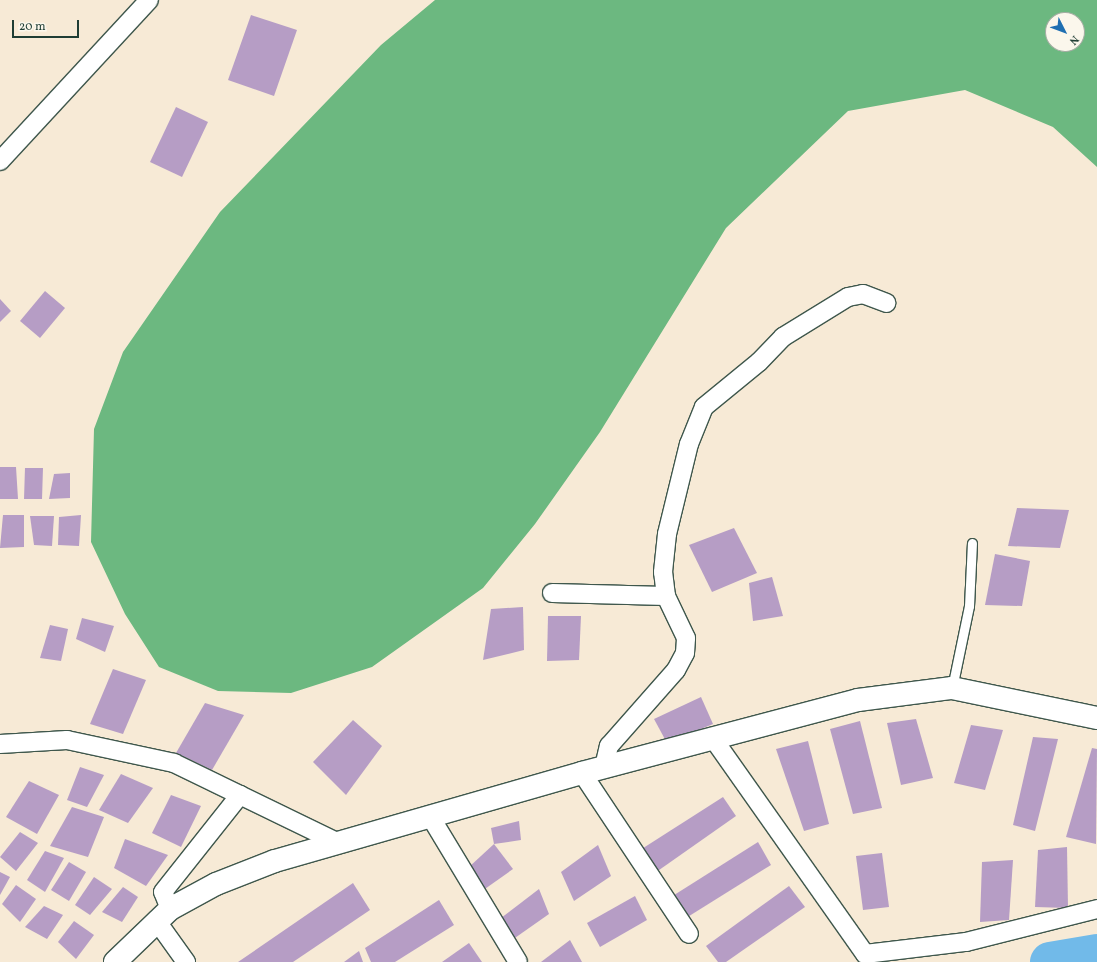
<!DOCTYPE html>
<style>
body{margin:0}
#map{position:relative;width:1097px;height:962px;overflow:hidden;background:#f7ead6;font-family:Vollkorn,serif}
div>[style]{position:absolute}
.forest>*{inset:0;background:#6cb880}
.river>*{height:40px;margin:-20px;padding:0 20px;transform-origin:20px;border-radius:20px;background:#71bae9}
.building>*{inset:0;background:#b69dc5}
.roads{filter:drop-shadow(1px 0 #3f574c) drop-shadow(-1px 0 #3f574c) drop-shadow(0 1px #3f574c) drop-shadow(0 -1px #3f574c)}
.lane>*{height:9px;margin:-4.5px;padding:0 4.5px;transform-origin:4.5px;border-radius:4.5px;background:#fff}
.street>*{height:18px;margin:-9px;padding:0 9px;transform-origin:9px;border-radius:9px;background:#fff}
.secondary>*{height:22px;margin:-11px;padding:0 11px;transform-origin:11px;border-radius:11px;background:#fff}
span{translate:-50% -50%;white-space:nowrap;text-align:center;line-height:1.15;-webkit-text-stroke:4px #fbf7ec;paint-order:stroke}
.north{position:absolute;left:1045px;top:12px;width:40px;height:40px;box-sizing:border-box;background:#fbf7ec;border:1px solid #a3ada2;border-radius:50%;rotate:132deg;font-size:11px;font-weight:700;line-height:16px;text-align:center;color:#1f3d34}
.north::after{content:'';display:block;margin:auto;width:14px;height:18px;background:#1f6fb2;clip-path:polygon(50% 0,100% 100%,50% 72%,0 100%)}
.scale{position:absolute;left:12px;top:20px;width:67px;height:18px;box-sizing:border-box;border:2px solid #1f3d34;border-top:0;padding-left:5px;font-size:12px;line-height:14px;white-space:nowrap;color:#1f3d34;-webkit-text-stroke:3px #fbf7ec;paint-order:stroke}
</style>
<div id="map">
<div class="forest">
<div style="clip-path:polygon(evenodd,435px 0,1097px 0,1097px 167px,1053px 127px,965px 90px,848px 111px,726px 228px,600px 432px,535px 524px,483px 588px,372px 667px,291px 693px,218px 691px,159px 667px,125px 614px,91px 542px,94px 429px,123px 352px,220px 212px,381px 45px,435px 0,1053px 20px,1077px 20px,1077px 44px,1053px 44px,1053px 20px)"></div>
</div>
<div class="river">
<div style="left:1050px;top:962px;width:48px;rotate:-9.7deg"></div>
</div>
<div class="building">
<div style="clip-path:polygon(251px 15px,297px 30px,274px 96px,228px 80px)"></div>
<div style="clip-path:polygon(176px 107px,208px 122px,182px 177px,150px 162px)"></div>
<div style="clip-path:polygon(45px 291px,65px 308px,40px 338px,20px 321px)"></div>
<div style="clip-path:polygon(0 299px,11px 311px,0 322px)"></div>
<div style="clip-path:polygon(0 467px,16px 467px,18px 499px,0 499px)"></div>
<div style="clip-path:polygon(25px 468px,43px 468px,42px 499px,24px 499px)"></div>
<div style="clip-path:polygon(70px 473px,70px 498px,49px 499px,54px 474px)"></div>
<div style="clip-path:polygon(1017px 508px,1069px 510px,1060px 548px,1008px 546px)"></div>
<div style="clip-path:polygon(3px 515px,24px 515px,24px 547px,0 548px)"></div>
<div style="clip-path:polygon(81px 515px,79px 546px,58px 545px,59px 517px)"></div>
<div style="clip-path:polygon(30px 516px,54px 516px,52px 546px,34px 545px)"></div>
<div style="clip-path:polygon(734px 528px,757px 573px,712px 592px,689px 545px)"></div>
<div style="clip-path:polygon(995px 554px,1030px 561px,1022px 606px,985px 605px)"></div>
<div style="clip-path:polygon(772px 577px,783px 616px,753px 621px,749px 583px)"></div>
<div style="clip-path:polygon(523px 607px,524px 650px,483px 660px,491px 609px)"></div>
<div style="clip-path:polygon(548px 616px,581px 616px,579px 660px,547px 661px)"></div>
<div style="clip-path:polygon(82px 618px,114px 626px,105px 652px,76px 639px)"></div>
<div style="clip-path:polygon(50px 625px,68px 629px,61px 661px,40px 658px)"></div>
<div style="clip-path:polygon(113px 669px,146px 680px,123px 734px,90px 724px)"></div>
<div style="clip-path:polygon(701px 697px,713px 724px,667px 743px,654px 719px)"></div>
<div style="clip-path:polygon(205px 703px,244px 715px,212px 770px,176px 753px)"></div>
<div style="clip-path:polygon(916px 719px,933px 778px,901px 785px,887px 723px)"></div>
<div style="clip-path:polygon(353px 720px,382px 746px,346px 795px,313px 762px)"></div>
<div style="clip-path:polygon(860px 721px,882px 808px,853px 814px,830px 729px)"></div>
<div style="clip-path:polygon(971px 725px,1003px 730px,985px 790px,954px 783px)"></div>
<div style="clip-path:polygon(1033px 737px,1058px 739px,1035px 831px,1013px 825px)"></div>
<div style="clip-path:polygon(808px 741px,829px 824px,804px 831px,776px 749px)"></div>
<div style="clip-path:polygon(1092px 748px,1097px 749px,1096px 844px,1066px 837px)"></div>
<div style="clip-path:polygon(80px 767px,104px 775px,87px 807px,67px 800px)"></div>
<div style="clip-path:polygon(121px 774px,153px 788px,128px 823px,99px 810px)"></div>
<div style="clip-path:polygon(29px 781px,59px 795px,37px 834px,6px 817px)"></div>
<div style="clip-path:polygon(171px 795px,201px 806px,181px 847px,152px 833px)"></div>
<div style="clip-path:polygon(723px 797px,736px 816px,652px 875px,637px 852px)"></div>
<div style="clip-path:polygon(72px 807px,104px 817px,88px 857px,50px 846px)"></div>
<div style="clip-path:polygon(519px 821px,521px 840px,494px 844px,491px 828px)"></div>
<div style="clip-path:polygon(20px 832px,38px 843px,16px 871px,0 857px)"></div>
<div style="clip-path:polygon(125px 839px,168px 855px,146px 886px,114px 868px)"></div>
<div style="clip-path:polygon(758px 842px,771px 865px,686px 918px,671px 897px)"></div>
<div style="clip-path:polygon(494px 844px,513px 869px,482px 891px,469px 867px)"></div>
<div style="clip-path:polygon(598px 845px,611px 876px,574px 901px,561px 872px)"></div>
<div style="clip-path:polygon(1067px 847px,1068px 908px,1035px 907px,1038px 850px)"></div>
<div style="clip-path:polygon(45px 851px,64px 858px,45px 892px,27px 880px)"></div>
<div style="clip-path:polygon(882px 853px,889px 907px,863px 910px,856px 856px)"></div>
<div style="clip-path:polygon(1013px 860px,1009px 920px,980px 922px,982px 862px)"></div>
<div style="clip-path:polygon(69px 862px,86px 872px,69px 901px,51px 890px)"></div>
<div style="clip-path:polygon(0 872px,10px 877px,0 895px)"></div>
<div style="clip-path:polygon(94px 877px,112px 889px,90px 915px,75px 905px)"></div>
<div style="clip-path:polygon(353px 883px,370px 910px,293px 962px,238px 962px)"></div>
<div style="clip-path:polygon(16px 885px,36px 899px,20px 922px,2px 904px)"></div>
<div style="clip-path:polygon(789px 886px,805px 907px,726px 962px,718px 962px,706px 946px)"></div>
<div style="clip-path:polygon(123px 887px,138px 897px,122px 922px,102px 912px)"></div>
<div style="clip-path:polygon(539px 889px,549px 914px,512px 940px,501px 918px)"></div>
<div style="clip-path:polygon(635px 896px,647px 920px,600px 947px,587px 923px)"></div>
<div style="clip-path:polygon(439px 900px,454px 925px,395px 962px,371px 962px,365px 948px)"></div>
<div style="clip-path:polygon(44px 906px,63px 915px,47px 939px,25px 927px)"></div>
<div style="clip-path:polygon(74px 921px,94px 935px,76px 959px,58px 942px)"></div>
<div style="clip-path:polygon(570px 940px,582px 962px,541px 962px)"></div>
<div style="clip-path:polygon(469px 943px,482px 962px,442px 962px)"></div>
<div style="clip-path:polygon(359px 951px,363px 962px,344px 962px)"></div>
</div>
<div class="roads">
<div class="lane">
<div style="left:952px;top:688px;width:84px;rotate:-78.3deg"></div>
<div style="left:969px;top:606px;width:63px;rotate:-87.3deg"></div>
</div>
<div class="street">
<div style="left:0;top:161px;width:219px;rotate:-47.2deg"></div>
<div style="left:552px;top:593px;width:114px;rotate:1.5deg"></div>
<div style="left:712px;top:737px;width:266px;rotate:54.8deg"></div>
<div style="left:865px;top:954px;width:102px;rotate:-6.8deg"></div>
<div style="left:966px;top:942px;width:135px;rotate:-14.1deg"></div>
<div style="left:0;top:744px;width:67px;rotate:-3.4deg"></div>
<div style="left:67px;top:740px;width:109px;rotate:12.1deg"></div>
<div style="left:174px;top:763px;width:183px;rotate:25.9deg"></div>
<div style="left:604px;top:767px;width:22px;rotate:-77deg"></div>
<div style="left:609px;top:746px;width:101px;rotate:-48.6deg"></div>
<div style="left:676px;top:670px;width:19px;rotate:-62deg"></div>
<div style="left:685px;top:653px;width:15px;rotate:-86deg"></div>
<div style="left:686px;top:638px;width:47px;rotate:-115.5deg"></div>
<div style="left:666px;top:596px;width:24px;rotate:-97deg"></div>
<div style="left:663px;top:572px;width:38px;rotate:-84deg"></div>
<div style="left:667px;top:534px;width:93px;rotate:-76.3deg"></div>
<div style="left:689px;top:444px;width:40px;rotate:-68deg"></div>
<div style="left:704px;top:407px;width:71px;rotate:-39.3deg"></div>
<div style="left:759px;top:362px;width:35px;rotate:-46deg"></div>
<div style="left:783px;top:337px;width:76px;rotate:-31.6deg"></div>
<div style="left:848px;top:297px;width:15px;rotate:-11deg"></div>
<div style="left:863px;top:294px;width:25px;rotate:21deg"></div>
<div style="left:582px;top:773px;width:193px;rotate:56.4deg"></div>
<div style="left:430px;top:816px;width:170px;rotate:58.9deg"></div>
<div style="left:170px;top:909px;width:18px;rotate:-112deg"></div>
<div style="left:163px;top:892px;width:124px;rotate:-51.6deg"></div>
<div style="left:156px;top:920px;width:52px;rotate:54.5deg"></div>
</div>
<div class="secondary">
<div style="left:115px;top:962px;width:76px;rotate:-43.9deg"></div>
<div style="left:170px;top:909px;width:52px;rotate:-28.5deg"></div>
<div style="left:216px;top:884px;width:63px;rotate:-21.3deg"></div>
<div style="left:275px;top:861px;width:319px;rotate:-16deg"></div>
<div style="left:582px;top:773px;width:285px;rotate:-14.8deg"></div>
<div style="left:858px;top:700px;width:95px;rotate:-7.3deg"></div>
<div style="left:952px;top:688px;width:148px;rotate:11.7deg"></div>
</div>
</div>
<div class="north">N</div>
<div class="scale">20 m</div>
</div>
